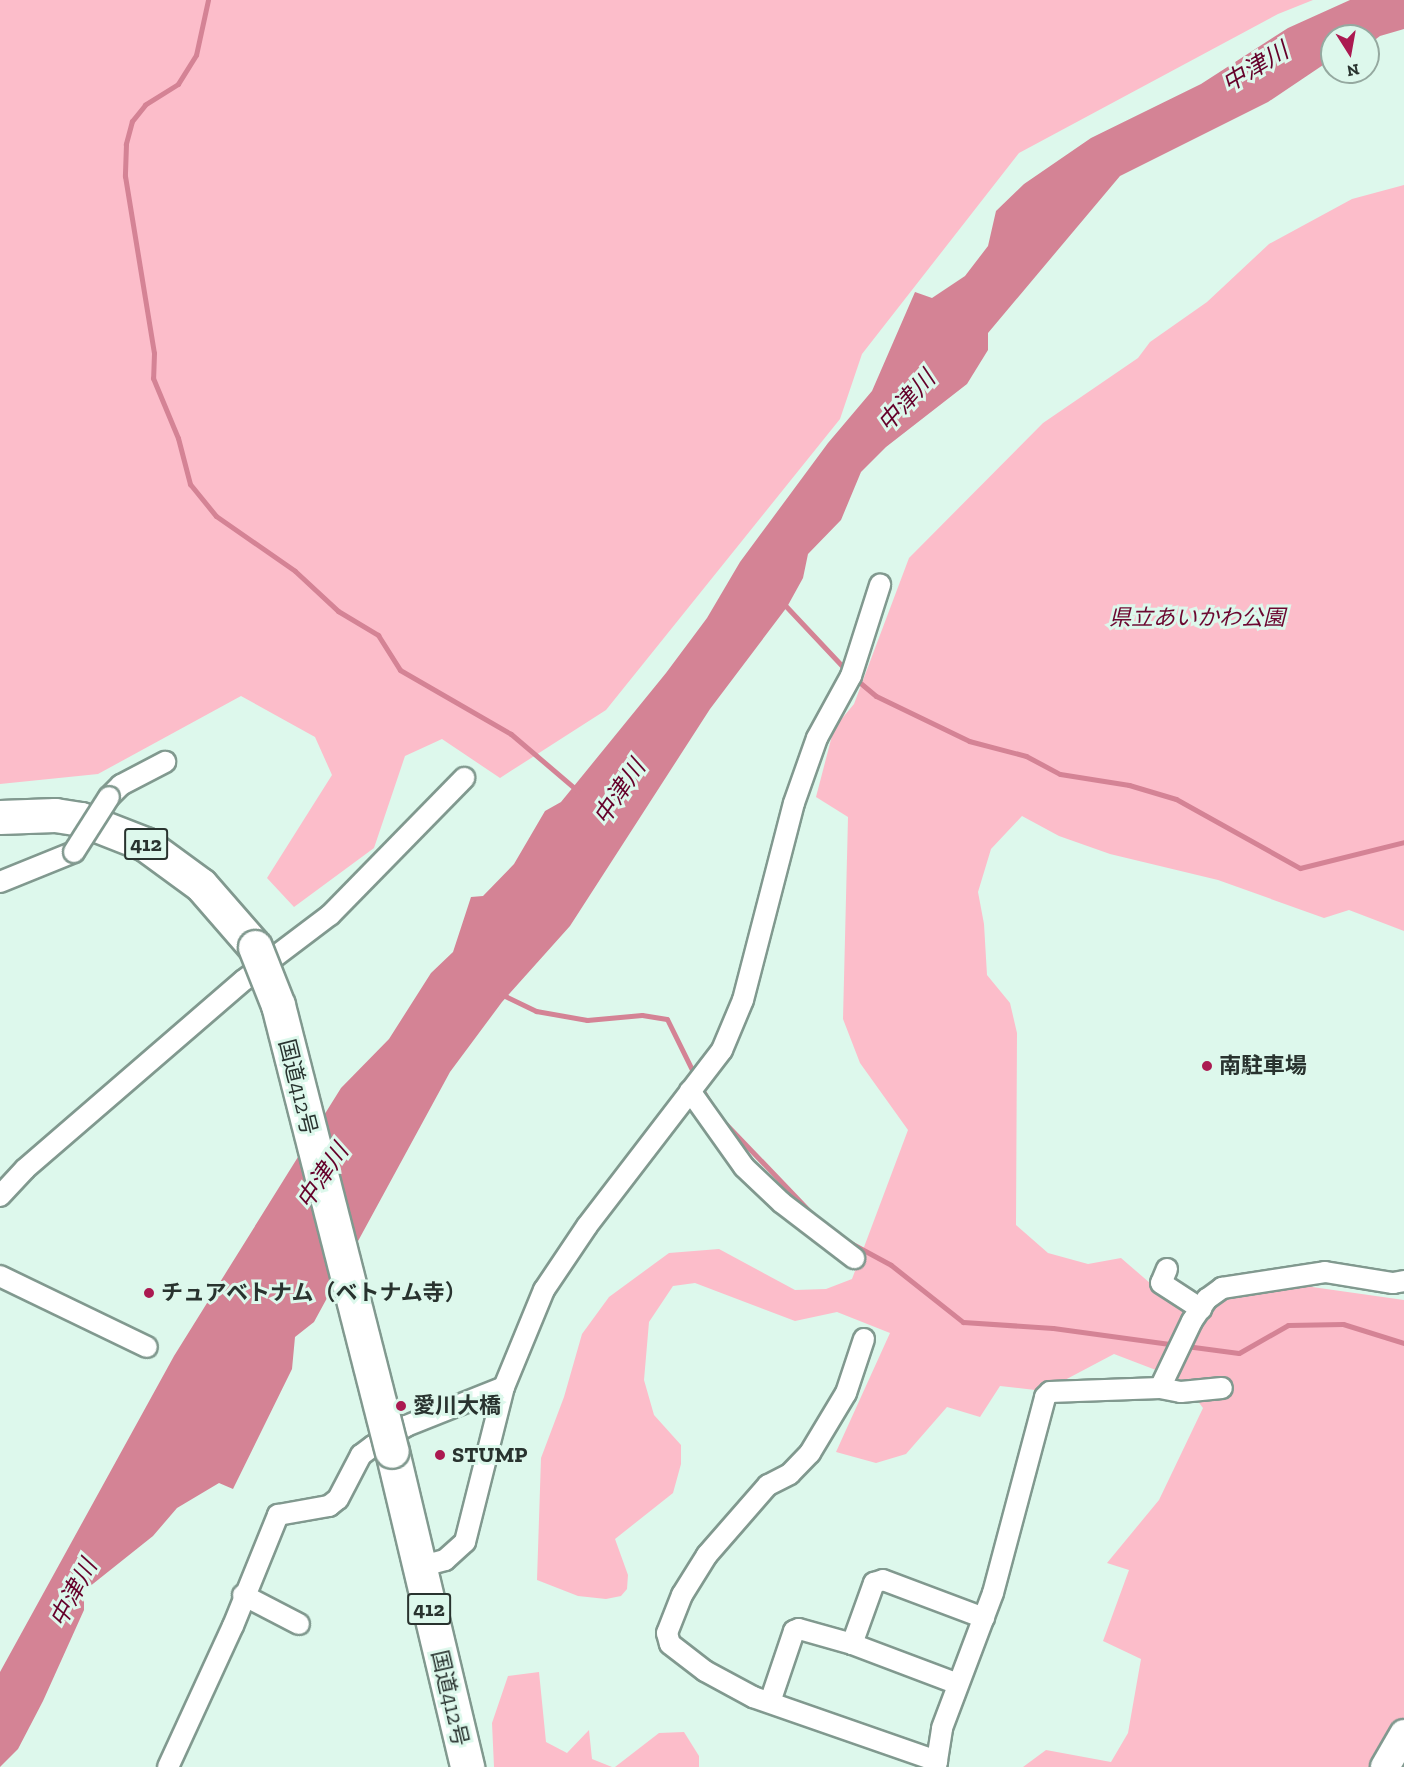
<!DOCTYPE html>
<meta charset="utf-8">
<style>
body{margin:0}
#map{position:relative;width:1404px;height:1767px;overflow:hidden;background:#ddf8ec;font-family:"Zilla Slab","Noto Sans JP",serif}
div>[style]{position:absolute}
.green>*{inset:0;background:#fcbdca}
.water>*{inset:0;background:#d48395}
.stream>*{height:5px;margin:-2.5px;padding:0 2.5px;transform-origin:2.5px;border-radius:2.5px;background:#d48395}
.roads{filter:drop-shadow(2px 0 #81998f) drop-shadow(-2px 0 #81998f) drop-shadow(0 2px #81998f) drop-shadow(0 -2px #81998f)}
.street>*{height:20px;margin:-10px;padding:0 10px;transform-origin:10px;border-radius:10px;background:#fff}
.secondary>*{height:28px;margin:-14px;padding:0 14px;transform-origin:14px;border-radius:14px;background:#fff}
.highway>*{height:33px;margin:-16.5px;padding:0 16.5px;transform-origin:16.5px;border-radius:16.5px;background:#fff}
.bridges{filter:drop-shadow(2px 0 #81998f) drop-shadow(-2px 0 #81998f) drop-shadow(0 2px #81998f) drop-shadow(0 -2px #81998f)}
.street-bridge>*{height:20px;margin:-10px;padding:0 10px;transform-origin:10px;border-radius:10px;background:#fff}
.highway-bridge>*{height:33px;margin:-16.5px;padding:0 16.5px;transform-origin:16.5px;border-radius:16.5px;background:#fff}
.dots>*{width:16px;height:16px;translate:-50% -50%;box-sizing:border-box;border:3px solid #ddf8ec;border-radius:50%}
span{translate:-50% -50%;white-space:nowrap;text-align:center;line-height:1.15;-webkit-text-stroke:6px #ddf8ec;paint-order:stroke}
.shield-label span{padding:2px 4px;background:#ddf8ec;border:2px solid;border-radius:4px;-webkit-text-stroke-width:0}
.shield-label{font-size:21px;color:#29332f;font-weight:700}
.park-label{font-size:22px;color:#6c0730;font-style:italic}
.poi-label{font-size:22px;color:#29332f;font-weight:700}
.left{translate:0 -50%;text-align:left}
.street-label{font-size:22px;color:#29332f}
.water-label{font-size:24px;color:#65002a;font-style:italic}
.north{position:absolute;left:1320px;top:24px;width:60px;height:60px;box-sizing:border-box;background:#ddf8ec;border:2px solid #95a9a0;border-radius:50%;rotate:169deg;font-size:16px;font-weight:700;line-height:24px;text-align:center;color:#29332f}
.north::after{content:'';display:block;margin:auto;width:21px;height:27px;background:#ab1a51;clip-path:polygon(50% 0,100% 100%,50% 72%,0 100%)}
</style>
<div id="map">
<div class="green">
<div style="clip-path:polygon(0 0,1313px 0,1278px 14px,1019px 153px,862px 354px,840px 419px,606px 710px,500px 778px,442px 739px,405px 756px,374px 848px,294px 907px,267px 878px,332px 775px,315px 737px,241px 696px,98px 774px,0 784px)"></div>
<div style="clip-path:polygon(1404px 185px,1404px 931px,1349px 910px,1324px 918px,1218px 880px,1110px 854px,1059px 836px,1022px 816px,991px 849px,978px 892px,984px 924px,987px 975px,1010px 1003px,1017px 1033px,1016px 1225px,1048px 1253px,1088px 1264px,1121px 1258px,1180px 1309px,1212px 1313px,1225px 1295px,1291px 1284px,1404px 1300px,1404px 1719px,1390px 1732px,1374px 1767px,1023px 1767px,1046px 1750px,1111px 1762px,1128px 1733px,1141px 1659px,1103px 1641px,1129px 1570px,1107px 1563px,1159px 1500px,1203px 1408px,1182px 1380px,1114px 1354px,1044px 1391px,1000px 1386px,980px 1417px,947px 1407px,906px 1454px,876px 1463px,836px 1452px,890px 1333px,837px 1312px,795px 1321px,695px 1283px,673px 1286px,649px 1322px,644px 1380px,654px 1415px,681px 1445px,681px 1464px,673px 1493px,615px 1539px,628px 1575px,627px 1589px,621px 1596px,606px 1599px,578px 1596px,537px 1580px,541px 1458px,564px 1397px,582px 1334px,609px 1297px,669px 1253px,719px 1249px,795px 1290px,826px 1289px,852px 1279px,908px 1130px,860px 1063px,843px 1019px,848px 817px,816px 797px,834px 728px,854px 704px,909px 558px,1043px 423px,1138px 358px,1150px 342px,1207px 302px,1269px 244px,1352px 199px)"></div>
<div style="clip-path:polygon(539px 1672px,546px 1742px,567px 1753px,589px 1730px,592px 1759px,612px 1767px,494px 1767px,492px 1723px,508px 1676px)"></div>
<div style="clip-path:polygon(684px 1732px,699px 1756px,699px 1767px,615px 1767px,659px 1733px)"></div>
</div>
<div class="water">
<div style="clip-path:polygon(1350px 0,1404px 0,1404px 29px,1380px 36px,1368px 45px,1368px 36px,1332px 36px,1332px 59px,1268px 102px,1120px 176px,988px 333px,988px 350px,967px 384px,886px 447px,861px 472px,841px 520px,808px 554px,803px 578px,787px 607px,710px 709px,570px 926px,502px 1002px,450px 1072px,314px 1322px,295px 1337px,292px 1369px,233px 1489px,219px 1483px,177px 1508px,153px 1536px,84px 1591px,84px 1610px,43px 1701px,18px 1749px,0 1767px,0 1672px,174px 1356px,341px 1088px,389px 1039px,431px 973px,453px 952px,471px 897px,483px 896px,514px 864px,545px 811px,561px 802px,666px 673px,707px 618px,740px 562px,828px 443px,872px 391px,915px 292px,932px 298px,965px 276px,988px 246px,996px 211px,1024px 184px,1091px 138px,1201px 84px,1288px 28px)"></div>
</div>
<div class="stream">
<div style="left:208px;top:0;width:56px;rotate:102.3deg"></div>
<div style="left:196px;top:55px;width:34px;rotate:122deg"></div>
<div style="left:178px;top:84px;width:39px;rotate:148deg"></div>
<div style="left:145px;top:105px;width:21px;rotate:129deg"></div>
<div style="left:132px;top:121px;width:24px;rotate:105deg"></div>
<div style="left:126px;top:144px;width:32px;rotate:92deg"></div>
<div style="left:125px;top:176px;width:179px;rotate:80.7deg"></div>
<div style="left:154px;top:353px;width:25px;rotate:92deg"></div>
<div style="left:153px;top:378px;width:65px;rotate:67.4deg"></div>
<div style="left:178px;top:438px;width:48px;rotate:75.4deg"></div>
<div style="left:190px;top:484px;width:41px;rotate:50.9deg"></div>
<div style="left:216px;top:516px;width:96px;rotate:34.8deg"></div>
<div style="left:295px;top:571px;width:59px;rotate:42.9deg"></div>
<div style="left:338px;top:611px;width:47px;rotate:31deg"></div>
<div style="left:378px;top:635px;width:41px;rotate:57.8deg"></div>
<div style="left:400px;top:670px;width:128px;rotate:30deg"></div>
<div style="left:511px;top:734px;width:88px;rotate:40.4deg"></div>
<div style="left:782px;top:602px;width:91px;rotate:46.8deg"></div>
<div style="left:858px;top:681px;width:23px;rotate:40deg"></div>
<div style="left:876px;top:696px;width:103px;rotate:25.8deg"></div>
<div style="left:969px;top:741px;width:59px;rotate:14.7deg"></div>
<div style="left:1026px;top:756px;width:38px;rotate:28deg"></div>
<div style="left:1060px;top:774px;width:70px;rotate:9.1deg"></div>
<div style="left:1129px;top:785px;width:49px;rotate:16.6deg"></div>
<div style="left:1176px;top:799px;width:142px;rotate:29.1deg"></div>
<div style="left:1300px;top:868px;width:107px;rotate:-14deg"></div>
<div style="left:501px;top:994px;width:39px;rotate:26deg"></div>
<div style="left:536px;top:1011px;width:52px;rotate:10deg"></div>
<div style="left:587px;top:1020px;width:55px;rotate:-5.2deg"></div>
<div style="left:642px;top:1015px;width:25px;rotate:9deg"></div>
<div style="left:667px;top:1019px;width:66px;rotate:63.8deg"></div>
<div style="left:700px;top:1086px;width:23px;rotate:59deg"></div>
<div style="left:721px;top:1119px;width:137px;rotate:46.2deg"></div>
<div style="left:845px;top:1240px;width:52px;rotate:28.5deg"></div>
<div style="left:891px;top:1265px;width:92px;rotate:38.4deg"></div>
<div style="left:963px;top:1322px;width:90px;rotate:3.8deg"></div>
<div style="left:1053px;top:1328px;width:125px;rotate:7.8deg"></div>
<div style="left:1186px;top:1346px;width:53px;rotate:7.5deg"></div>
<div style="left:1239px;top:1353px;width:56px;rotate:-29.7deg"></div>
<div style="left:1288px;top:1325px;width:55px;rotate:-1deg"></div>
<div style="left:1343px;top:1324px;width:64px;rotate:17.3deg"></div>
</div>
<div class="roads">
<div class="street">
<div style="left:109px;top:797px;width:17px;rotate:-45deg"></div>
<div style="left:121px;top:785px;width:50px;rotate:-27.6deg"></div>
<div style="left:0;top:882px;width:80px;rotate:-22.1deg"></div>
<div style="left:690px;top:1091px;width:93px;rotate:54.6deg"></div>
<div style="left:744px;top:1167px;width:52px;rotate:43.5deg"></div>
<div style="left:782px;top:1203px;width:91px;rotate:37.4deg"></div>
<div style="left:0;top:1196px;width:37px;rotate:-47deg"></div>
<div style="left:25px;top:1169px;width:289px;rotate:-40.8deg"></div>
<div style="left:244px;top:980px;width:108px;rotate:-37.1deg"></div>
<div style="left:330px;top:915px;width:192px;rotate:-45.6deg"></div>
<div style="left:1167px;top:1269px;width:15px;rotate:113deg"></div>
<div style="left:1161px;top:1283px;width:48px;rotate:33deg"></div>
<div style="left:0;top:1276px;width:163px;rotate:25.8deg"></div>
<div style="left:864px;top:1339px;width:57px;rotate:108.4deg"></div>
<div style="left:846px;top:1393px;width:70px;rotate:121deg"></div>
<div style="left:810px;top:1453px;width:29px;rotate:134deg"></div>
<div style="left:790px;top:1474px;width:25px;rotate:153deg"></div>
<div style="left:768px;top:1485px;width:93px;rotate:131.1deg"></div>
<div style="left:707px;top:1555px;width:47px;rotate:122deg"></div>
<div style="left:682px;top:1595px;width:41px;rotate:111.5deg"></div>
<div style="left:667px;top:1633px;width:11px;rotate:75deg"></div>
<div style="left:670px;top:1644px;width:44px;rotate:37.6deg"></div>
<div style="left:705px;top:1671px;width:55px;rotate:28.4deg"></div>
<div style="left:753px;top:1697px;width:195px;rotate:19.2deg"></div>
<div style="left:1160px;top:1388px;width:74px;rotate:-64.5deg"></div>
<div style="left:1192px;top:1321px;width:27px;rotate:-56deg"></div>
<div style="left:1207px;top:1299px;width:19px;rotate:-36deg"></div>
<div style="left:1222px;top:1288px;width:104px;rotate:-8.8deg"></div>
<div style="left:1325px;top:1272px;width:69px;rotate:9.2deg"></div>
<div style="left:1393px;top:1283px;width:11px;rotate:-10deg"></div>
<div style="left:419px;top:1567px;width:27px;rotate:-15deg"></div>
<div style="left:445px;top:1560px;width:27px;rotate:-42deg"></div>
<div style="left:465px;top:1542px;width:160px;rotate:-75.9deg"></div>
<div style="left:504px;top:1387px;width:105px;rotate:-67.6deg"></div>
<div style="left:544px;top:1290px;width:77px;rotate:-56.1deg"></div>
<div style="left:587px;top:1226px;width:222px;rotate:-52.5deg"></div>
<div style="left:722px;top:1050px;width:54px;rotate:-67.2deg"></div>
<div style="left:743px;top:1000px;width:203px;rotate:-75.5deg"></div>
<div style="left:794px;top:803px;width:69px;rotate:-70.5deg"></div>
<div style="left:817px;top:738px;width:71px;rotate:-61.3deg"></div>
<div style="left:851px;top:676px;width:96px;rotate:-72.3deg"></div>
<div style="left:243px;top:1595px;width:63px;rotate:27.4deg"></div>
<div style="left:852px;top:1644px;width:65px;rotate:-70.2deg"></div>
<div style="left:874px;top:1583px;width:9px;rotate:-18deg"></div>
<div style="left:883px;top:1580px;width:108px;rotate:20.6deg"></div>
<div style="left:770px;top:1702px;width:75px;rotate:-71.3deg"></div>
<div style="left:794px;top:1631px;width:5px;rotate:-22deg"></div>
<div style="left:799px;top:1629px;width:55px;rotate:15.8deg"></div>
<div style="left:852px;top:1644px;width:113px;rotate:20.7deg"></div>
<div style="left:168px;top:1767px;width:155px;rotate:-65.3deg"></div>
<div style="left:233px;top:1626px;width:120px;rotate:-67.9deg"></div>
<div style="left:278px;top:1515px;width:52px;rotate:-10deg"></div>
<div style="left:329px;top:1506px;width:11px;rotate:-38deg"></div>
<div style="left:338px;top:1499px;width:50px;rotate:-62.4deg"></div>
<div style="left:361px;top:1455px;width:15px;rotate:-37deg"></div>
<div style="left:373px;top:1446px;width:39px;rotate:-31deg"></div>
<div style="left:406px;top:1426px;width:105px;rotate:-21.7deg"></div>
<div style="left:936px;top:1767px;width:39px;rotate:-81deg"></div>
<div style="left:942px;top:1728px;width:144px;rotate:-69.3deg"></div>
<div style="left:993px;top:1593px;width:203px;rotate:-75.1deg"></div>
<div style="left:1045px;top:1397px;width:7px;rotate:-45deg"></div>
<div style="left:1050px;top:1392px;width:110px;rotate:-2.1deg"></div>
<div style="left:1160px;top:1388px;width:21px;rotate:11deg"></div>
<div style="left:1181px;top:1392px;width:41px;rotate:-5.6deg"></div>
</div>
<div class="secondary">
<div style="left:1385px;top:1767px;width:38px;rotate:-60deg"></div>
</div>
<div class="highway">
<div style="left:0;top:817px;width:55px;rotate:-2.1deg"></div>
<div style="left:55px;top:815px;width:26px;rotate:9deg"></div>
<div style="left:81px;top:819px;width:69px;rotate:21.3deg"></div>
<div style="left:145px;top:844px;width:69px;rotate:36.2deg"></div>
<div style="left:201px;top:885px;width:82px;rotate:48.9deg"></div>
<div style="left:392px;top:1451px;width:325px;rotate:76.6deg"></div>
</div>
</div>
<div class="bridges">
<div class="street-bridge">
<div style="left:74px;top:852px;width:65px;rotate:-57.5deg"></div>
</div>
<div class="highway-bridge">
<div style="left:255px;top:947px;width:62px;rotate:68.4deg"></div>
<div style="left:278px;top:1005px;width:460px;rotate:75.7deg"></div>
</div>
</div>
<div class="dots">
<div style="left:1207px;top:1066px;background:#ab1a51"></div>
<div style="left:149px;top:1293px;background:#ab1a51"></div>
<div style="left:401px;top:1406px;background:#ab1a51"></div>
<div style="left:440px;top:1455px;background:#ab1a51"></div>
</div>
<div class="shield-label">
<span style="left:146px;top:844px">412</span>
<span style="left:429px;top:1609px">412</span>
</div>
<div class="park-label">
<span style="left:1197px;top:618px">県立あいかわ公園</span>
</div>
<div class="poi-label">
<span class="left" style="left:1219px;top:1066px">南駐車場</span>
<span class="left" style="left:161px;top:1293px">チュアベトナム（ベトナム寺）</span>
<span class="left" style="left:413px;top:1406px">愛川大橋</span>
<span class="left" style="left:452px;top:1455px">STUMP</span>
</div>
<div class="street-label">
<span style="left:298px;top:1087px;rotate:76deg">国道412号</span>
<span style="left:450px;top:1698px;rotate:77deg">国道412号</span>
</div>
<div class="water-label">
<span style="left:1255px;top:67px;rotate:-31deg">中津川</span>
<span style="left:906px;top:401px;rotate:-48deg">中津川</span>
<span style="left:619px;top:792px;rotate:-56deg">中津川</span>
<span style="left:322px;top:1176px;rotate:-56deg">中津川</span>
<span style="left:73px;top:1593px;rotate:-62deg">中津川</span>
</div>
<div class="north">N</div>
</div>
